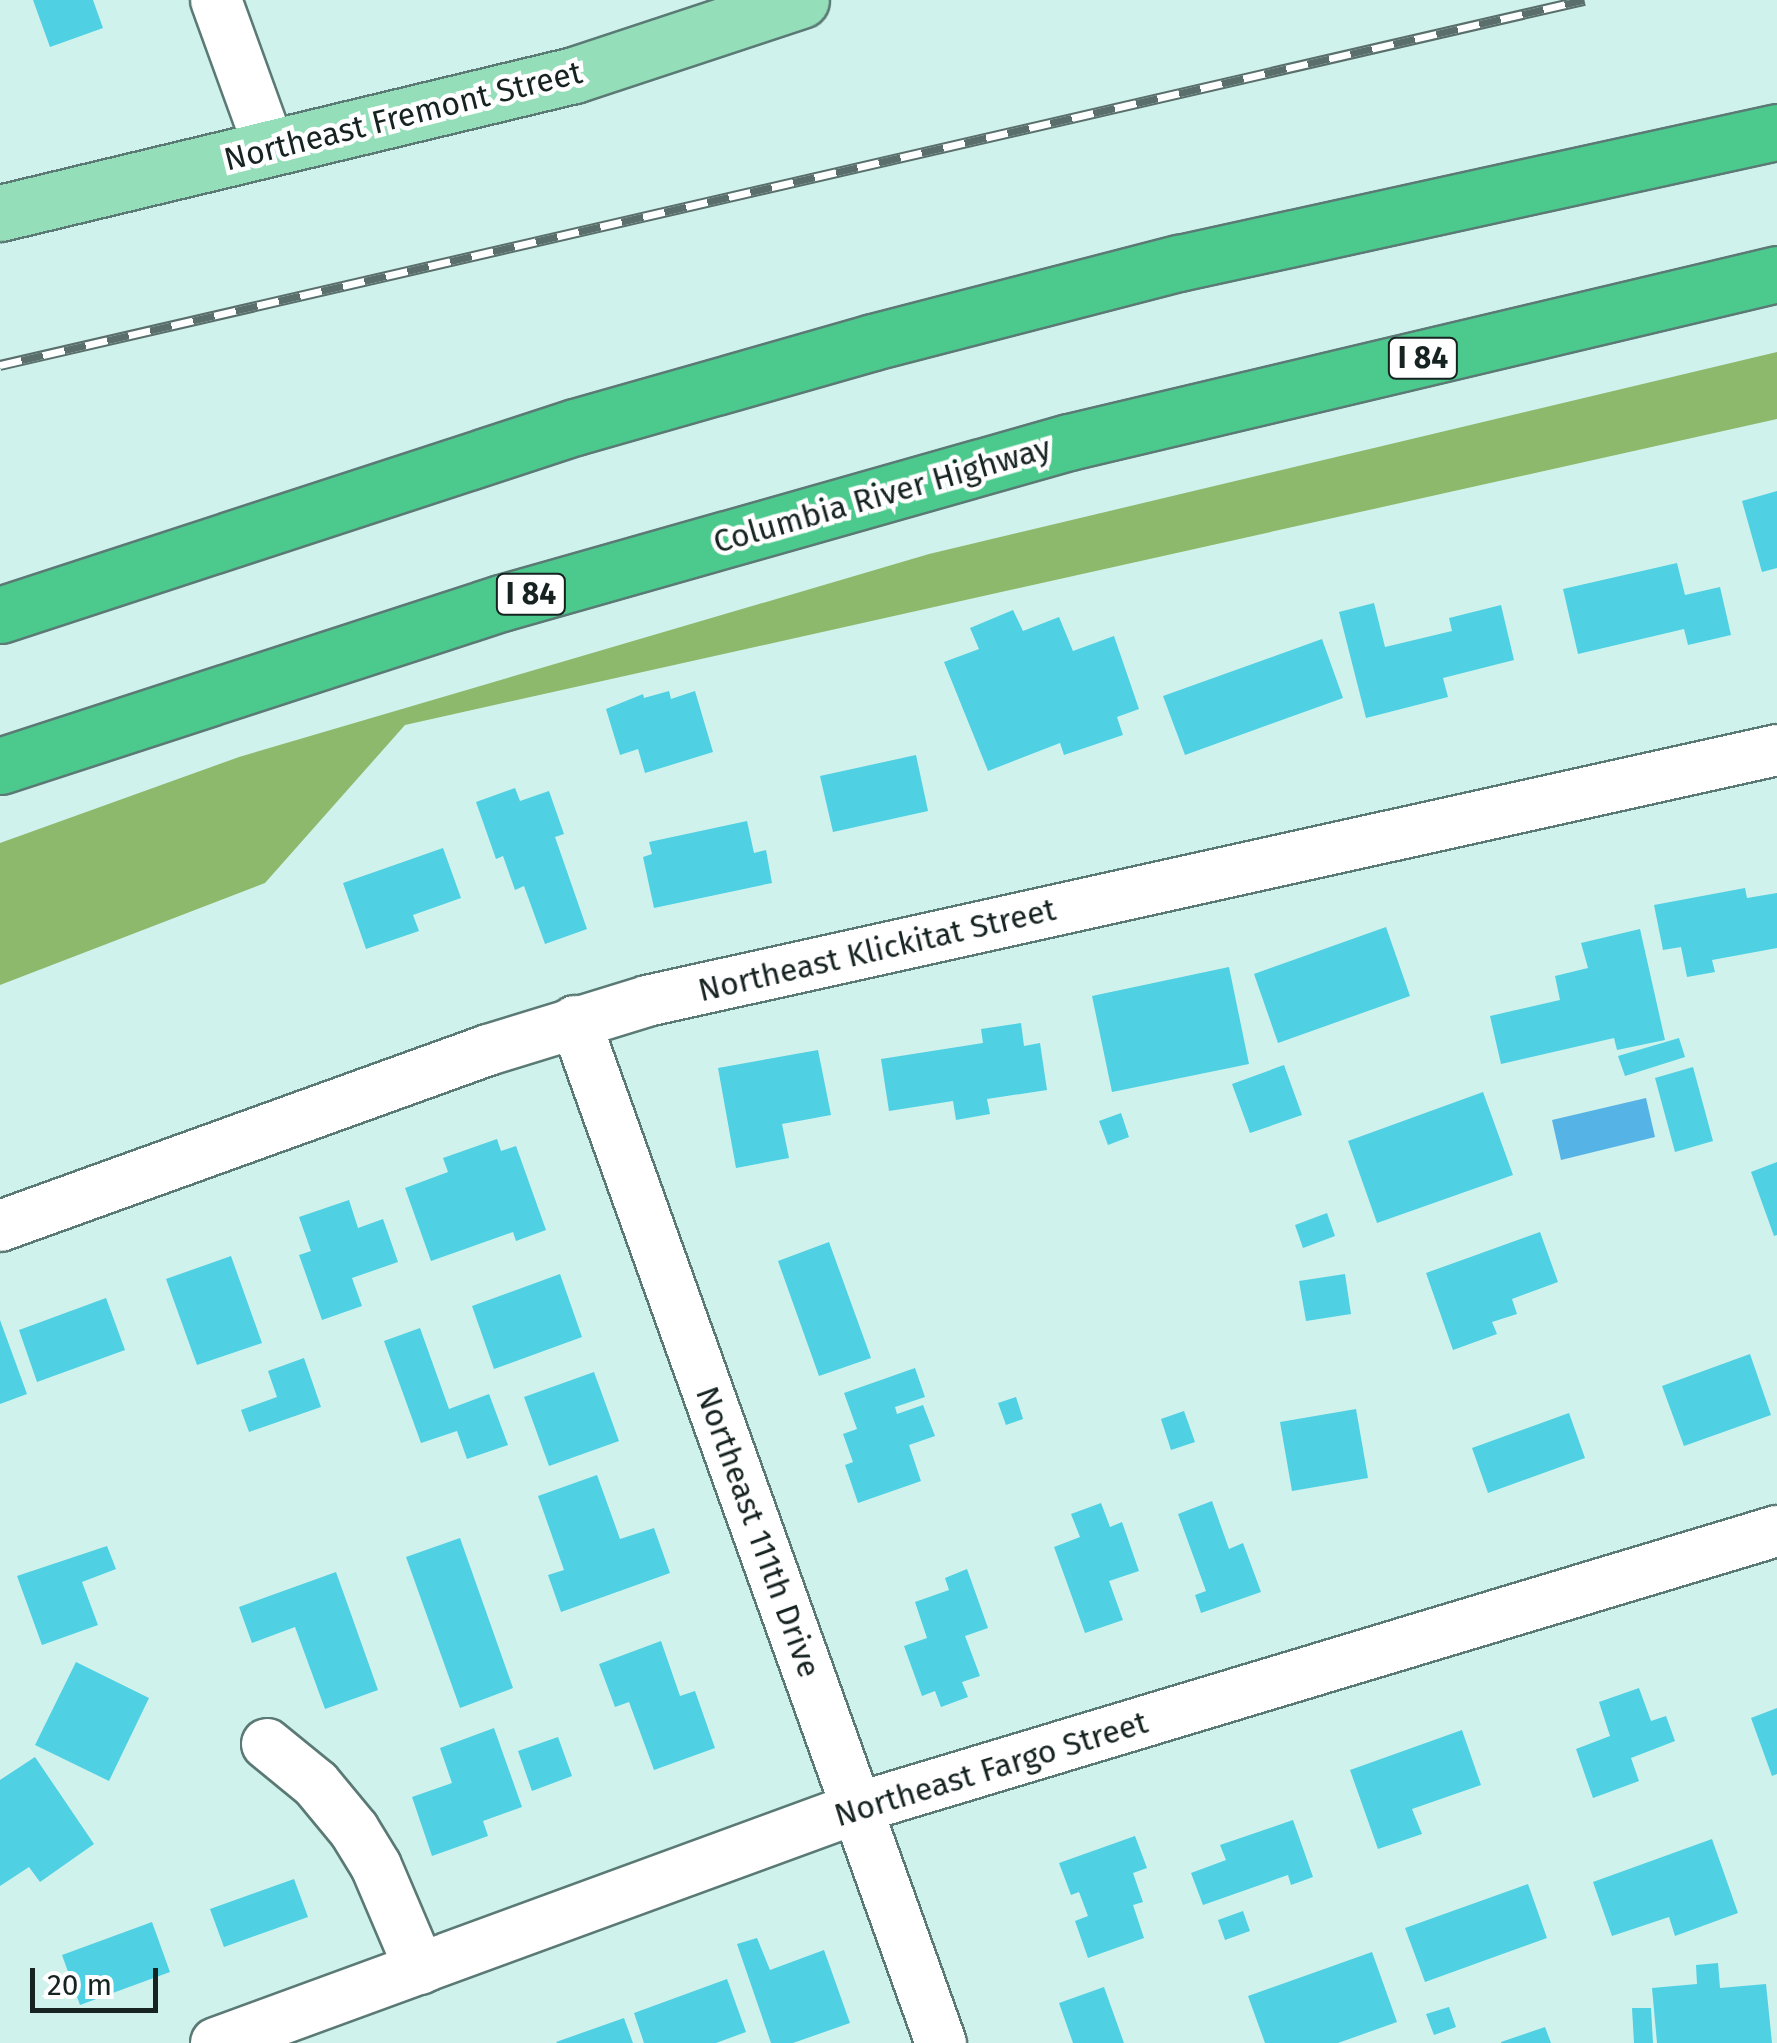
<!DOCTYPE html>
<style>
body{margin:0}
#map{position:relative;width:1777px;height:2043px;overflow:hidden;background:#d0f2ec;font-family:"Fira Sans",sans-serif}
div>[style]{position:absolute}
.forest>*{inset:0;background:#8db96d}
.water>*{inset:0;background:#55b3e5}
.building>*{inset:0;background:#4fd0e3}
.roads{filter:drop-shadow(2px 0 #5b7a75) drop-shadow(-2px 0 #5b7a75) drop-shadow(0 2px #5b7a75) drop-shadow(0 -2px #5b7a75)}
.minor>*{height:50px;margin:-25px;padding:0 25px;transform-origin:25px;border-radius:25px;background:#fff}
.major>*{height:55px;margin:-27.5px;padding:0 27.5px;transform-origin:27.5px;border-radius:27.5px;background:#94dfba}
.highway>*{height:55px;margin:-27.5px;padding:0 27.5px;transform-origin:27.5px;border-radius:27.5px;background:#4cc98c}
.rail>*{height:11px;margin-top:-5.5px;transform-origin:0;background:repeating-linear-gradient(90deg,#fff 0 22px,#5a6f6b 0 44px);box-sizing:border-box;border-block:2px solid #5a6f6b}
span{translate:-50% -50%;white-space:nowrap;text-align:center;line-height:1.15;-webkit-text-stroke:9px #fff;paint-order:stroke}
.shield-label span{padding:2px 8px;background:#fff;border:2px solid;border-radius:8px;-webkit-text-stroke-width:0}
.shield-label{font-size:30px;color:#162321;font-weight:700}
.street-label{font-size:32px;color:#162321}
.scale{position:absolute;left:30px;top:1968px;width:128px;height:45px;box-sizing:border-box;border:5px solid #162321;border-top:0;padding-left:12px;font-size:30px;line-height:35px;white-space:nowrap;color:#162321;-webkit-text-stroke:8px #fff;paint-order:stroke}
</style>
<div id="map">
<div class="forest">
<div style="clip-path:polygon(1777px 352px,1777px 419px,405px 725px,265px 883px,0 985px,0 843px,239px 757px,929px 554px)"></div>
</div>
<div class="water">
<div style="clip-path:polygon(1646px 1098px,1655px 1137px,1561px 1160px,1552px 1120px)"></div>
</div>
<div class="building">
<div style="clip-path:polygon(33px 0,93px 0,103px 28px,50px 47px)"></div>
<div style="clip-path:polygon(1777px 491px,1777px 568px,1762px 572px,1742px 501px)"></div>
<div style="clip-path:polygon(1677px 563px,1685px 595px,1720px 587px,1731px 635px,1688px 645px,1684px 629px,1578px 654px,1563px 589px)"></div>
<div style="clip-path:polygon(1374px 603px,1385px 647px,1452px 631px,1449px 618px,1501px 605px,1514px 660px,1443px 678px,1448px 697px,1366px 718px,1339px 612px)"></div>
<div style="clip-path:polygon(1013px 610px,1023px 631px,1059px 617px,1073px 651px,1114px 636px,1139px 709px,1117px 717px,1123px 735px,1064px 755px,1060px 743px,988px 771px,944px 662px,979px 649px,970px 628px)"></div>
<div style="clip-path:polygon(1322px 639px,1343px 698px,1185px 755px,1163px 696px)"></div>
<div style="clip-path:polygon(669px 691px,671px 699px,695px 691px,713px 752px,645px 773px,638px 749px,620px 755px,606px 709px,643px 694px,644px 698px)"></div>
<div style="clip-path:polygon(916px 755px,928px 811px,833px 832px,820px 776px)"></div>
<div style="clip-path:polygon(515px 788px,520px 801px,549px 791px,564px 834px,555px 837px,587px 929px,545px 944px,524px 886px,515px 890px,503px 856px,496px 859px,476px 802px)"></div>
<div style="clip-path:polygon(747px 821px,754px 853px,766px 850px,772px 883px,654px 908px,643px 857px,652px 854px,649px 842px)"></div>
<div style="clip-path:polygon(443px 848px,461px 898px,413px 915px,419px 931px,366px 949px,343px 883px)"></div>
<div style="clip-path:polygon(1745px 888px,1747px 898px,1777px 893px,1777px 948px,1712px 960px,1715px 972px,1687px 977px,1681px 947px,1663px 950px,1654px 905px)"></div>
<div style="clip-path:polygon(1386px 927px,1410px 996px,1278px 1043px,1254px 974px)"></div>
<div style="clip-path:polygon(1640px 929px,1665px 1040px,1617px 1050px,1614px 1038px,1501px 1064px,1490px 1016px,1560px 1000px,1555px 976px,1588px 968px,1581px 943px)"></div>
<div style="clip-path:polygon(1229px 967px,1249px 1064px,1112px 1092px,1092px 996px)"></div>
<div style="clip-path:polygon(1021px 1023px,1024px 1046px,1040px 1043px,1047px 1090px,987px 1099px,990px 1114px,956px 1120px,953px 1101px,889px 1111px,881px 1059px,983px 1043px,981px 1029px)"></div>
<div style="clip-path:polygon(1679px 1038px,1685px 1057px,1625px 1076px,1618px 1056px)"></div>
<div style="clip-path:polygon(818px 1050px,831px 1115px,782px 1124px,789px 1158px,736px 1168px,718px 1068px)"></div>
<div style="clip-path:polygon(1284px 1065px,1302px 1115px,1250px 1133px,1232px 1084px)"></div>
<div style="clip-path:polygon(1693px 1067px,1713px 1141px,1675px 1152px,1655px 1078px)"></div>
<div style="clip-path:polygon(1483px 1092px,1513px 1175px,1377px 1223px,1348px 1141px)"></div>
<div style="clip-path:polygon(1121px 1113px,1129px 1137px,1108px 1145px,1099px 1121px)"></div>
<div style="clip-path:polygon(497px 1139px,501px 1151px,516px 1146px,546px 1230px,516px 1241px,513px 1232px,431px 1261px,405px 1188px,448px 1172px,443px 1158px)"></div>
<div style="clip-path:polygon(1777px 1162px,1777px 1235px,1774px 1236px,1751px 1172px)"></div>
<div style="clip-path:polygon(349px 1200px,358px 1228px,383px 1219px,398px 1262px,352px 1278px,362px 1306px,322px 1320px,299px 1255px,311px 1251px,299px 1217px)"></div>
<div style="clip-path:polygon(1327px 1213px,1335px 1236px,1303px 1248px,1295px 1225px)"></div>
<div style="clip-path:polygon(1540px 1232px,1558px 1282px,1512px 1299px,1517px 1314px,1492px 1322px,1497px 1334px,1453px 1350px,1426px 1273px)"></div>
<div style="clip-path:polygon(829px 1242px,871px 1358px,819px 1376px,778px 1261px)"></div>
<div style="clip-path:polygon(231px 1256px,262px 1343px,197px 1365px,166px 1279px)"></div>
<div style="clip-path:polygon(560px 1274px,582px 1337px,494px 1369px,472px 1306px)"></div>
<div style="clip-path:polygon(1345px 1274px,1351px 1314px,1306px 1321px,1299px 1281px)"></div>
<div style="clip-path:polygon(106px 1298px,125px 1350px,37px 1382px,19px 1330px)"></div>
<div style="clip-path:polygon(0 1320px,27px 1394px,0 1404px)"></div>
<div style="clip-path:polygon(420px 1328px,449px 1409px,489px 1394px,508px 1445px,467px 1459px,457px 1431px,421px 1443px,384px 1341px)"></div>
<div style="clip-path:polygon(1750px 1354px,1771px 1415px,1684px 1446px,1662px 1386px)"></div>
<div style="clip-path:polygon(304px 1358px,321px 1407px,249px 1432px,241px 1410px,277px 1397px,268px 1371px)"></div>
<div style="clip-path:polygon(915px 1368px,925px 1397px,895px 1407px,897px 1414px,923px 1405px,935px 1436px,909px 1445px,921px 1481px,858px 1503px,845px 1465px,853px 1462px,843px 1434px,857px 1429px,844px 1393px)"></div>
<div style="clip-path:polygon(594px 1372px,619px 1441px,549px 1466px,524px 1397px)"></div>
<div style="clip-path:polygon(1016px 1397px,1023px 1419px,1006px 1425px,998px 1403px)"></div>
<div style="clip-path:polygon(1356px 1409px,1368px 1478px,1292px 1491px,1280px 1422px)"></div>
<div style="clip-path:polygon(1184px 1411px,1195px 1442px,1171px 1450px,1161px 1419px)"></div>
<div style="clip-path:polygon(1569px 1413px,1585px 1458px,1488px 1493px,1472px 1448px)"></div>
<div style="clip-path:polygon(597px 1475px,620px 1539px,654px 1528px,670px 1573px,561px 1612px,548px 1575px,564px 1570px,538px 1496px)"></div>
<div style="clip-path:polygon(1212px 1501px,1229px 1549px,1243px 1543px,1261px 1592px,1201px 1613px,1195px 1595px,1206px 1591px,1178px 1514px)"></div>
<div style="clip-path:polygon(1101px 1503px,1110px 1527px,1122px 1522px,1139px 1571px,1109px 1581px,1123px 1620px,1085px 1633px,1054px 1547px,1080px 1537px,1071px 1514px)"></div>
<div style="clip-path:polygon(460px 1538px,513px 1688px,460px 1708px,406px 1557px)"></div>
<div style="clip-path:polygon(107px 1546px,116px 1569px,82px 1582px,98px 1625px,42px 1645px,17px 1576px)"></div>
<div style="clip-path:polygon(967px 1569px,988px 1628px,965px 1636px,980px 1676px,962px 1682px,968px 1697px,941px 1707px,935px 1691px,922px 1696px,904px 1646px,927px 1638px,915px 1602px,949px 1590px,945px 1578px)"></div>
<div style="clip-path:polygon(336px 1572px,378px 1690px,325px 1709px,295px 1627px,252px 1643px,239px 1607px)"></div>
<div style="clip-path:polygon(661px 1641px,680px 1696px,695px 1691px,715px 1748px,654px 1770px,629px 1702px,615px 1707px,599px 1664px)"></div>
<div style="clip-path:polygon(76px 1662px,149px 1698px,109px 1781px,35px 1745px)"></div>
<div style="clip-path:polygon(1639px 1688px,1651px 1721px,1666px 1716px,1675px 1741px,1631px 1758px,1639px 1781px,1593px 1798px,1576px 1749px,1610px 1736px,1599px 1702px)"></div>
<div style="clip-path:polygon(1777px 1708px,1777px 1774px,1772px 1776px,1751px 1718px)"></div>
<div style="clip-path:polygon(494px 1728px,522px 1807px,483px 1821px,488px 1836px,432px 1856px,412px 1797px,452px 1783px,440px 1748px)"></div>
<div style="clip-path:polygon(1462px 1730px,1481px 1785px,1412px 1809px,1422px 1834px,1378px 1849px,1350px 1770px)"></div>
<div style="clip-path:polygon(558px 1737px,572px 1776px,532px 1791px,518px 1751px)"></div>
<div style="clip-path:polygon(35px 1757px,94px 1844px,40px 1882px,29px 1867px,0 1886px,0 1780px)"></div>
<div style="clip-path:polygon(1293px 1820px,1313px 1877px,1291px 1885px,1288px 1875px,1203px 1905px,1191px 1873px,1226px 1860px,1220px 1845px)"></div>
<div style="clip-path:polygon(1135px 1836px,1147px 1868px,1133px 1873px,1143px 1902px,1133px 1905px,1144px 1938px,1088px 1958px,1075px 1921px,1088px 1916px,1079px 1892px,1071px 1895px,1059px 1863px)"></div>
<div style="clip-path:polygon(1712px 1839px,1738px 1913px,1675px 1936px,1669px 1917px,1612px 1936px,1593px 1882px)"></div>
<div style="clip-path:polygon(294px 1879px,308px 1917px,224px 1947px,210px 1909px)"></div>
<div style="clip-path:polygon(1528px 1884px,1547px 1938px,1425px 1982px,1405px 1928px)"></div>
<div style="clip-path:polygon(1243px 1911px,1250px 1931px,1225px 1940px,1218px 1920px)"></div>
<div style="clip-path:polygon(152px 1922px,170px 1972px,80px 2005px,62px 1955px)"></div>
<div style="clip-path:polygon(757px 1938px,770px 1970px,824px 1950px,850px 2023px,793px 2043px,771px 2043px,737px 1944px)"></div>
<div style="clip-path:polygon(1372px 1952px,1397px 2022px,1338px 2043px,1265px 2043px,1248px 1996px)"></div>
<div style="clip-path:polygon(1718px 1963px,1720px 1988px,1766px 1984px,1772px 2043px,1657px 2043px,1652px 1988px,1697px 1984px,1696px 1965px)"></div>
<div style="clip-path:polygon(727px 1979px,746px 2032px,716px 2043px,644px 2043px,634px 2013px)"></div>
<div style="clip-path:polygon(1104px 1987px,1124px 2043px,1073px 2043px,1059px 2003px)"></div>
<div style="clip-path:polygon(1449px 2007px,1456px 2027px,1434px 2035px,1426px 2014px)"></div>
<div style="clip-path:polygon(1632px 2008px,1651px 2008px,1653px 2043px,1634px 2043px)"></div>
<div style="clip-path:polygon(624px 2018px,633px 2043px,557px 2043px,556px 2042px)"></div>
<div style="clip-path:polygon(1545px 2027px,1551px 2043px,1501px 2043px,1501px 2042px)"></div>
</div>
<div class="roads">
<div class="minor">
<div style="left:216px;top:0;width:158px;rotate:70.1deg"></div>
<div style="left:575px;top:1021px;width:1086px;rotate:70.3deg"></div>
<div style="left:0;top:1226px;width:519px;rotate:-19.83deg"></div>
<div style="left:488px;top:1050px;width:166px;rotate:-17.1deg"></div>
<div style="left:647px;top:1001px;width:1158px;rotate:-12.52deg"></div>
<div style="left:267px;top:1744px;width:63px;rotate:39.2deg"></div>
<div style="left:316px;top:1784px;width:60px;rotate:50.4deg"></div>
<div style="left:354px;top:1830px;width:42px;rotate:58.6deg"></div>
<div style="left:376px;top:1866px;width:112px;rotate:66.9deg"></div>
<div style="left:216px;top:2043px;width:683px;rotate:-20.13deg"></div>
<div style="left:857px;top:1808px;width:961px;rotate:-16.76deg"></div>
</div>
<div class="major">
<div style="left:0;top:213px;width:590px;rotate:-13.52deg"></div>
<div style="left:574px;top:75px;width:239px;rotate:-18.3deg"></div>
</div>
<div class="highway">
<div style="left:0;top:615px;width:605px;rotate:-18.11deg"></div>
<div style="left:575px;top:427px;width:310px;rotate:-15.9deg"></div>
<div style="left:873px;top:342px;width:316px;rotate:-14.5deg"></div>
<div style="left:1179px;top:263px;width:612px;rotate:-12.36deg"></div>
<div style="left:0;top:766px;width:527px;rotate:-18.02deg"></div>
<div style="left:501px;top:603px;width:590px;rotate:-15.83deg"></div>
<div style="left:1069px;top:442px;width:728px;rotate:-13.35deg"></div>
</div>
</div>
<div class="rail">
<div style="left:0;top:365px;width:1626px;rotate:-12.98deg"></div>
</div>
<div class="shield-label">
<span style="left:1423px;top:358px">I 84</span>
<span style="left:531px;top:594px">I 84</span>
</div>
<div class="street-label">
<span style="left:403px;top:116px;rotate:-14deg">Northeast Fremont Street</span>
<span style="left:882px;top:495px;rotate:-16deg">Columbia River Highway</span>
<span style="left:877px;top:950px;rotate:-13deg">Northeast Klickitat Street</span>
<span style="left:758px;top:1532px;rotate:70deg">Northeast 111th Drive</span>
<span style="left:991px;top:1769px;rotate:-17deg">Northeast Fargo Street</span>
</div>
<div class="scale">20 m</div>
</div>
